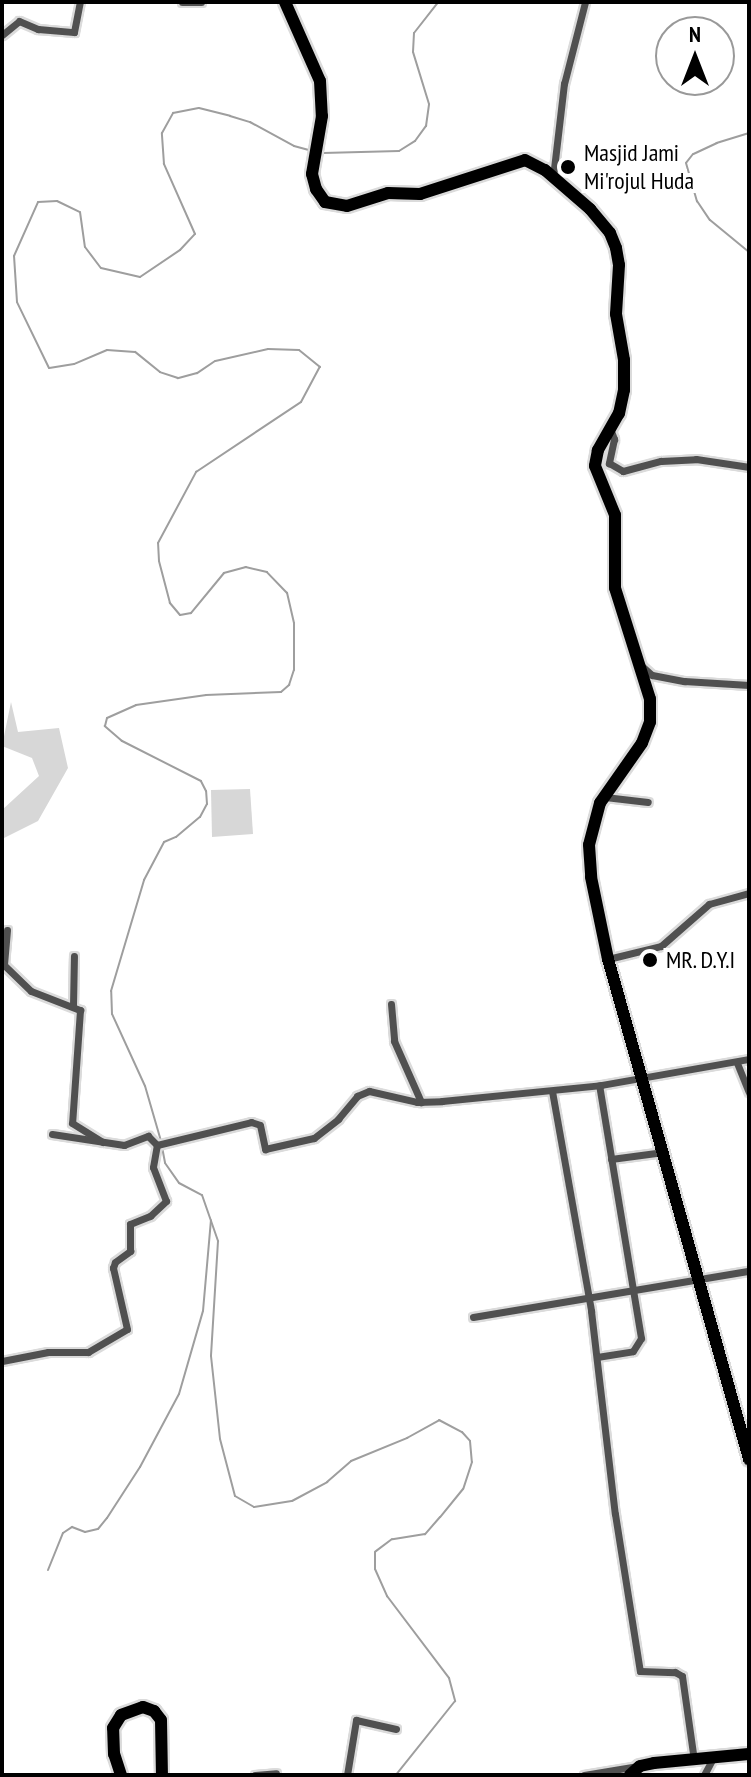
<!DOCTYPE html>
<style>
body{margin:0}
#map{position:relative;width:751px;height:1777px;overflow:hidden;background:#fff;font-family:"PT Sans Narrow",sans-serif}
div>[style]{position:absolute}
.green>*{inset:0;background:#d7d7d7}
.stream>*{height:2px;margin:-1px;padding:0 1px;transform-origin:1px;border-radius:1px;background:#9e9e9e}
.roads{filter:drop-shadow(2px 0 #dbdbdb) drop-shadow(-2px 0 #dbdbdb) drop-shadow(0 2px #dbdbdb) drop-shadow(0 -2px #dbdbdb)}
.minor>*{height:7px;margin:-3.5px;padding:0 3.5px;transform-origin:3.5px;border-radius:3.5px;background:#505050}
.primary>*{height:12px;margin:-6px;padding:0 6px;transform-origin:6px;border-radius:6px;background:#000}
.dots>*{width:22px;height:22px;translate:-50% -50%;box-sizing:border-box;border:4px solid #fff;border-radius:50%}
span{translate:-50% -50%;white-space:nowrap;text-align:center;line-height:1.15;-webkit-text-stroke:8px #fff;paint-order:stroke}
.poi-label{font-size:24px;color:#000}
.left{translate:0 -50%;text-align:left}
.frame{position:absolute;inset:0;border:4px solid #000;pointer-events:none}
.north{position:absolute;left:655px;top:16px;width:80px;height:80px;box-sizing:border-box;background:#fff;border:2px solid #999;border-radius:50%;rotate:0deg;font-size:22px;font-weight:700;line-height:32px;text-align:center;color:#000}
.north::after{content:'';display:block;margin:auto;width:28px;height:36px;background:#000;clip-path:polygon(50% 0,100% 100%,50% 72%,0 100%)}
</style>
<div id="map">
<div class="green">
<div style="clip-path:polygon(11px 702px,18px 732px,59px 728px,68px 768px,38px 821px,2px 839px,2px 810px,39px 776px,32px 758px,2px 746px)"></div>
<div style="clip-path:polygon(250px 789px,253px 834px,212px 837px,211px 790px)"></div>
</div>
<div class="stream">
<div style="left:749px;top:133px;width:34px;rotate:163deg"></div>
<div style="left:717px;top:143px;width:26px;rotate:155deg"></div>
<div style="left:693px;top:154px;width:11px;rotate:128deg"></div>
<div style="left:686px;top:163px;width:40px;rotate:74deg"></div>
<div style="left:697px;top:201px;width:23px;rotate:56deg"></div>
<div style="left:710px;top:220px;width:50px;rotate:39.4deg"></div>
<div style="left:323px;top:153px;width:76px;rotate:-1.5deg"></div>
<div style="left:399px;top:151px;width:19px;rotate:-32deg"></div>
<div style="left:415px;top:141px;width:19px;rotate:-54deg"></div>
<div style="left:426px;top:126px;width:22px;rotate:-82deg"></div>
<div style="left:429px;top:104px;width:54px;rotate:-107.1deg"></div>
<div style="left:413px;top:52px;width:19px;rotate:-87deg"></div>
<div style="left:414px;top:33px;width:39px;rotate:-52deg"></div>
<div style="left:161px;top:1141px;width:57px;rotate:-106.2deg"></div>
<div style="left:145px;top:1086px;width:79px;rotate:-114.6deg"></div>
<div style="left:112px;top:1014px;width:23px;rotate:-92deg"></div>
<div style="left:111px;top:991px;width:116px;rotate:-73.4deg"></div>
<div style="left:144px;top:880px;width:43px;rotate:-62.2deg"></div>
<div style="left:164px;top:842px;width:13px;rotate:-23deg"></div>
<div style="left:176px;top:837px;width:31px;rotate:-40deg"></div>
<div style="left:200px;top:817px;width:15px;rotate:-62deg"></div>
<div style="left:207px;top:804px;width:13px;rotate:-94deg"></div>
<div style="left:206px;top:791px;width:11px;rotate:-117deg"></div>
<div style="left:201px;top:781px;width:89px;rotate:-153.1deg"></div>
<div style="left:122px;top:741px;width:23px;rotate:-139deg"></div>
<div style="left:105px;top:726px;width:8px;rotate:-76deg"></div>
<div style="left:107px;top:718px;width:32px;rotate:-24deg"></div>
<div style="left:136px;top:705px;width:71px;rotate:-8.1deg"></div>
<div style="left:206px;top:695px;width:75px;rotate:-2.3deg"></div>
<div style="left:281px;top:692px;width:11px;rotate:-41deg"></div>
<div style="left:289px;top:685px;width:16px;rotate:-72deg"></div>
<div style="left:294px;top:670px;width:47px;rotate:-90deg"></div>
<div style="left:294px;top:623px;width:31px;rotate:-103deg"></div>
<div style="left:287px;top:593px;width:29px;rotate:-134deg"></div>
<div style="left:267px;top:572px;width:22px;rotate:-167deg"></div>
<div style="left:246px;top:567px;width:23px;rotate:165deg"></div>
<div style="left:224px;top:573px;width:52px;rotate:129.5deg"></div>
<div style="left:191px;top:613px;width:11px;rotate:170deg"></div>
<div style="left:180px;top:615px;width:16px;rotate:-130deg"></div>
<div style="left:170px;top:603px;width:43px;rotate:-104.7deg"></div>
<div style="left:159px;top:561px;width:18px;rotate:-93deg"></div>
<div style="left:158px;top:543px;width:81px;rotate:-61.8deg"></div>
<div style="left:196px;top:472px;width:126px;rotate:-33.7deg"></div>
<div style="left:301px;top:402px;width:40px;rotate:-62deg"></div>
<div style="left:320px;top:367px;width:27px;rotate:-141deg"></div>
<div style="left:299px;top:350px;width:31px;rotate:-178deg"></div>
<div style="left:268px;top:349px;width:54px;rotate:167.2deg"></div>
<div style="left:215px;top:361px;width:22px;rotate:146deg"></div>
<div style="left:197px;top:373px;width:20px;rotate:165deg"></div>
<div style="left:178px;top:378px;width:19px;rotate:-162deg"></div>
<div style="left:160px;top:372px;width:32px;rotate:-141deg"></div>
<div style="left:135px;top:352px;width:28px;rotate:-176deg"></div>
<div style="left:107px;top:350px;width:36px;rotate:157deg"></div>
<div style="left:74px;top:364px;width:25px;rotate:171deg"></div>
<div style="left:49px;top:368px;width:73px;rotate:-115.9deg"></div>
<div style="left:17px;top:302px;width:46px;rotate:-93.7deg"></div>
<div style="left:14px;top:256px;width:59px;rotate:-66deg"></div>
<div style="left:38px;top:202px;width:19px;rotate:-3deg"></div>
<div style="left:57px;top:201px;width:25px;rotate:26deg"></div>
<div style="left:80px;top:212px;width:35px;rotate:82deg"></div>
<div style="left:85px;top:247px;width:26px;rotate:53deg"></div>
<div style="left:101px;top:268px;width:40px;rotate:13deg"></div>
<div style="left:140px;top:277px;width:48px;rotate:-34deg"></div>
<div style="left:180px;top:250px;width:22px;rotate:-47deg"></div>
<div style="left:195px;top:234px;width:77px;rotate:-113.9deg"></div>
<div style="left:164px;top:164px;width:31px;rotate:-94deg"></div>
<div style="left:162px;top:133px;width:23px;rotate:-61deg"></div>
<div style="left:173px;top:113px;width:26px;rotate:-11deg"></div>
<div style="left:199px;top:108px;width:32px;rotate:14deg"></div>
<div style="left:230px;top:116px;width:21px;rotate:17deg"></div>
<div style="left:250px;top:122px;width:50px;rotate:28.6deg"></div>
<div style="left:294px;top:146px;width:20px;rotate:15deg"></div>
<div style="left:162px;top:1147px;width:16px;rotate:79deg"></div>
<div style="left:165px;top:1163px;width:24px;rotate:55deg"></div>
<div style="left:179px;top:1183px;width:26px;rotate:28deg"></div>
<div style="left:202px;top:1195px;width:49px;rotate:70.8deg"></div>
<div style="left:218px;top:1241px;width:115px;rotate:93.5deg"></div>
<div style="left:211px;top:1356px;width:83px;rotate:83.8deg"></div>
<div style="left:220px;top:1439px;width:59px;rotate:75.3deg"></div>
<div style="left:235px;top:1496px;width:22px;rotate:30deg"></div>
<div style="left:254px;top:1507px;width:38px;rotate:-9deg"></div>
<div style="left:292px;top:1501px;width:40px;rotate:-28deg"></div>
<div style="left:327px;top:1482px;width:32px;rotate:-41deg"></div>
<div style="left:351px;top:1461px;width:61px;rotate:-22.3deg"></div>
<div style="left:407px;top:1438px;width:37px;rotate:-29deg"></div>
<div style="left:439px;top:1420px;width:26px;rotate:28deg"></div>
<div style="left:462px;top:1432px;width:12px;rotate:48deg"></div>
<div style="left:470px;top:1441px;width:21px;rotate:85deg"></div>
<div style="left:472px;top:1462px;width:28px;rotate:108deg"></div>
<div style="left:463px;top:1489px;width:36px;rotate:129deg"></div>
<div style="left:440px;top:1517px;width:23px;rotate:131deg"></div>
<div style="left:425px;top:1534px;width:33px;rotate:171deg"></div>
<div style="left:392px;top:1539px;width:21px;rotate:143deg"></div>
<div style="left:375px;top:1552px;width:17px;rotate:90deg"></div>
<div style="left:375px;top:1569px;width:30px;rotate:66deg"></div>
<div style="left:387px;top:1596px;width:103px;rotate:52.9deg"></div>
<div style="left:449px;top:1678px;width:24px;rotate:75deg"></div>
<div style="left:455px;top:1701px;width:95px;rotate:128.6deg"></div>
<div style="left:48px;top:1570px;width:40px;rotate:-68deg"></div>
<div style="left:63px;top:1533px;width:11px;rotate:-34deg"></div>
<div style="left:72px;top:1527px;width:14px;rotate:21deg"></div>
<div style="left:85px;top:1532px;width:13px;rotate:-13deg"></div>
<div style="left:98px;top:1529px;width:14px;rotate:-51deg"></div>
<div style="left:107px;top:1518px;width:61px;rotate:-57.1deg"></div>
<div style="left:140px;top:1467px;width:83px;rotate:-61.9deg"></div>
<div style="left:179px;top:1394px;width:86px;rotate:-73.9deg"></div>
<div style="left:203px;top:1311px;width:91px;rotate:-85deg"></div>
</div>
<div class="roads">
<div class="minor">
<div style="left:182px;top:2px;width:19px"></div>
<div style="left:2px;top:35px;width:22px;rotate:-39deg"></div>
<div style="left:19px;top:21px;width:21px;rotate:23deg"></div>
<div style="left:38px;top:29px;width:36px;rotate:5deg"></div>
<div style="left:74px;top:32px;width:31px;rotate:-79deg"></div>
<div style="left:553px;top:177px;width:94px;rotate:-83.3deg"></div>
<div style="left:564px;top:84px;width:85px;rotate:-75.6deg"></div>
<div style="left:611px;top:431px;width:9px;rotate:69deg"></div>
<div style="left:614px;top:439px;width:25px;rotate:102deg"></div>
<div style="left:609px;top:463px;width:16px;rotate:30deg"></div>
<div style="left:623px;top:471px;width:39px;rotate:-15deg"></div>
<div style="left:661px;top:461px;width:35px;rotate:-3deg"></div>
<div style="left:696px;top:459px;width:54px;rotate:8.6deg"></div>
<div style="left:643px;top:667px;width:12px;rotate:42deg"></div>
<div style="left:652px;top:675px;width:33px;rotate:11deg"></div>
<div style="left:684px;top:681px;width:65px;rotate:3.5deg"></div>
<div style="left:605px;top:797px;width:43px;rotate:6.6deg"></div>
<div style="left:7px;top:930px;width:35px;rotate:95deg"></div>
<div style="left:4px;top:965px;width:37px;rotate:44deg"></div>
<div style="left:31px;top:991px;width:53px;rotate:21.2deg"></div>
<div style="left:80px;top:1010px;width:113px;rotate:94deg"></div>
<div style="left:72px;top:1123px;width:36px;rotate:32deg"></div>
<div style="left:608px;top:959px;width:55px;rotate:-13.8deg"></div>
<div style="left:661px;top:946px;width:64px;rotate:-41.2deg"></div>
<div style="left:709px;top:904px;width:41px;rotate:-15.4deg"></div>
<div style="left:391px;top:1004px;width:37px;rotate:85deg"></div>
<div style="left:394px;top:1041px;width:67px;rotate:66.1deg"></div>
<div style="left:73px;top:1006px;width:50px;rotate:-88.9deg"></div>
<div style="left:737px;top:1063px;width:31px;rotate:68deg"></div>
<div style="left:552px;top:1091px;width:223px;rotate:79.9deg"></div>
<div style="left:591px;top:1311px;width:204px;rotate:83.3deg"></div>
<div style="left:615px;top:1514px;width:159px;rotate:81deg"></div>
<div style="left:640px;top:1671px;width:35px;rotate:2deg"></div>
<div style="left:675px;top:1672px;width:8px;rotate:30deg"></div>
<div style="left:682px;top:1676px;width:85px;rotate:81.9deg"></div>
<div style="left:52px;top:1134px;width:73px;rotate:8.7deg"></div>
<div style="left:124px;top:1145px;width:26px;rotate:-21deg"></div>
<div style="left:148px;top:1136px;width:13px;rotate:45deg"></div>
<div style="left:157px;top:1145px;width:97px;rotate:-13.7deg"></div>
<div style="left:251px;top:1122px;width:9px;rotate:18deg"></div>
<div style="left:260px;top:1125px;width:25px;rotate:78deg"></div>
<div style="left:265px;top:1149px;width:50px;rotate:-12.7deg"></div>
<div style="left:314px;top:1138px;width:31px;rotate:-38deg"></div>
<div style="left:338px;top:1119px;width:30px;rotate:-50deg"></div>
<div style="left:357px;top:1096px;width:13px;rotate:-23deg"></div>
<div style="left:369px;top:1091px;width:49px;rotate:12.9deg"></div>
<div style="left:417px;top:1102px;width:25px;rotate:-2deg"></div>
<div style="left:442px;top:1101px;width:160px;rotate:-5.7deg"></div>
<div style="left:601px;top:1085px;width:150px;rotate:-10deg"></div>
<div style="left:611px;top:1159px;width:53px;rotate:-7.5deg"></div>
<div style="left:473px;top:1317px;width:280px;rotate:-9.5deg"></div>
<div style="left:597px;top:1357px;width:36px;rotate:-9deg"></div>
<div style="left:633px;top:1351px;width:15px;rotate:-58deg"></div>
<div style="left:641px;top:1338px;width:256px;rotate:-99.4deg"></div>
<div style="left:2px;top:1361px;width:47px;rotate:-11.1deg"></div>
<div style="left:48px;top:1352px;width:40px"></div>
<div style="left:88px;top:1352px;width:45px;rotate:-30.5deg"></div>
<div style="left:127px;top:1329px;width:63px;rotate:-102.9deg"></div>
<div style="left:113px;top:1268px;width:6px;rotate:-72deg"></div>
<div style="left:115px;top:1262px;width:19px;rotate:-36deg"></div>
<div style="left:130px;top:1251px;width:27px;rotate:-90deg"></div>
<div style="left:130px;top:1224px;width:22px;rotate:-22deg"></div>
<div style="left:150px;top:1216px;width:22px;rotate:-43deg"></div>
<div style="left:166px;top:1201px;width:36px;rotate:-111deg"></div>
<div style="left:153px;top:1167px;width:22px;rotate:-80deg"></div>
<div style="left:255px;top:1775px;width:21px;rotate:-5deg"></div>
<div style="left:347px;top:1775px;width:56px;rotate:-80.7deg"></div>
<div style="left:356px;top:1720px;width:41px;rotate:12.7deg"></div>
<div style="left:584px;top:1775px;width:55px;rotate:-9.5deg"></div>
<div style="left:704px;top:1775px;width:19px;rotate:-62deg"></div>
</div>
<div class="primary">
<div style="left:285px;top:2px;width:86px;rotate:66.1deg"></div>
<div style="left:320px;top:81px;width:35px;rotate:87deg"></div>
<div style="left:322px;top:116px;width:59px;rotate:99.8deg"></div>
<div style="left:312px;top:174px;width:16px;rotate:75deg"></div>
<div style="left:316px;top:189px;width:16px;rotate:55deg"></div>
<div style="left:325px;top:202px;width:22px;rotate:10deg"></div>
<div style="left:347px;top:206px;width:43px;rotate:-17.6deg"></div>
<div style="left:388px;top:193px;width:32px;rotate:2deg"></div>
<div style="left:420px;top:194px;width:110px;rotate:-17.9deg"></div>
<div style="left:525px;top:160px;width:22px;rotate:27deg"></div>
<div style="left:545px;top:170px;width:60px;rotate:40.9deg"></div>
<div style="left:590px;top:209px;width:31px;rotate:50deg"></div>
<div style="left:610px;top:233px;width:16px;rotate:68deg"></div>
<div style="left:616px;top:248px;width:17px;rotate:80deg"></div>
<div style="left:619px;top:265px;width:49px;rotate:93.5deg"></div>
<div style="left:616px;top:314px;width:47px;rotate:80.1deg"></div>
<div style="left:624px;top:360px;width:30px;rotate:90deg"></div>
<div style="left:624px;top:390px;width:24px;rotate:102deg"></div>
<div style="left:619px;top:413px;width:43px;rotate:119.6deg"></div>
<div style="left:598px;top:450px;width:16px;rotate:101deg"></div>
<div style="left:595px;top:466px;width:53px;rotate:67.8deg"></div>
<div style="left:615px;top:515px;width:73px;rotate:90deg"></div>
<div style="left:615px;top:588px;width:116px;rotate:72.5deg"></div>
<div style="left:650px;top:699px;width:23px;rotate:90deg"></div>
<div style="left:650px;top:722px;width:22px;rotate:111deg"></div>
<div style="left:642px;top:743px;width:73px;rotate:125deg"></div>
<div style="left:600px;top:803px;width:43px;rotate:104.7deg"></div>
<div style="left:589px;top:845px;width:32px;rotate:86deg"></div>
<div style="left:591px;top:877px;width:84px;rotate:78.3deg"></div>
<div style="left:608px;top:959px;width:520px;rotate:74.25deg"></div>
<div style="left:121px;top:1775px;width:22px;rotate:-108deg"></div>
<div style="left:114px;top:1754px;width:26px;rotate:-92deg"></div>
<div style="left:113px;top:1728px;width:15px;rotate:-58deg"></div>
<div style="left:121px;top:1715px;width:23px;rotate:-20deg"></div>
<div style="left:143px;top:1707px;width:12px;rotate:20deg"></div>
<div style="left:154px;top:1711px;width:11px;rotate:52deg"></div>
<div style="left:161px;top:1720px;width:55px;rotate:89deg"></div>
<div style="left:630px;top:1775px;width:13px;rotate:-42deg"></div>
<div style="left:640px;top:1766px;width:14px;rotate:-12deg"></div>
<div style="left:654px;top:1763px;width:95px;rotate:-5.4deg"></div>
</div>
</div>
<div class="dots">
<div style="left:568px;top:167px;background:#000"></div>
<div style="left:650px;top:960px;background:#000"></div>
</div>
<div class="poi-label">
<span class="left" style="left:584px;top:167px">Masjid Jami<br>Mi'rojul Huda</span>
<span class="left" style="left:666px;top:960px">MR. D.Y.I</span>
</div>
<div class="frame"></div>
<div class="north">N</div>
</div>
